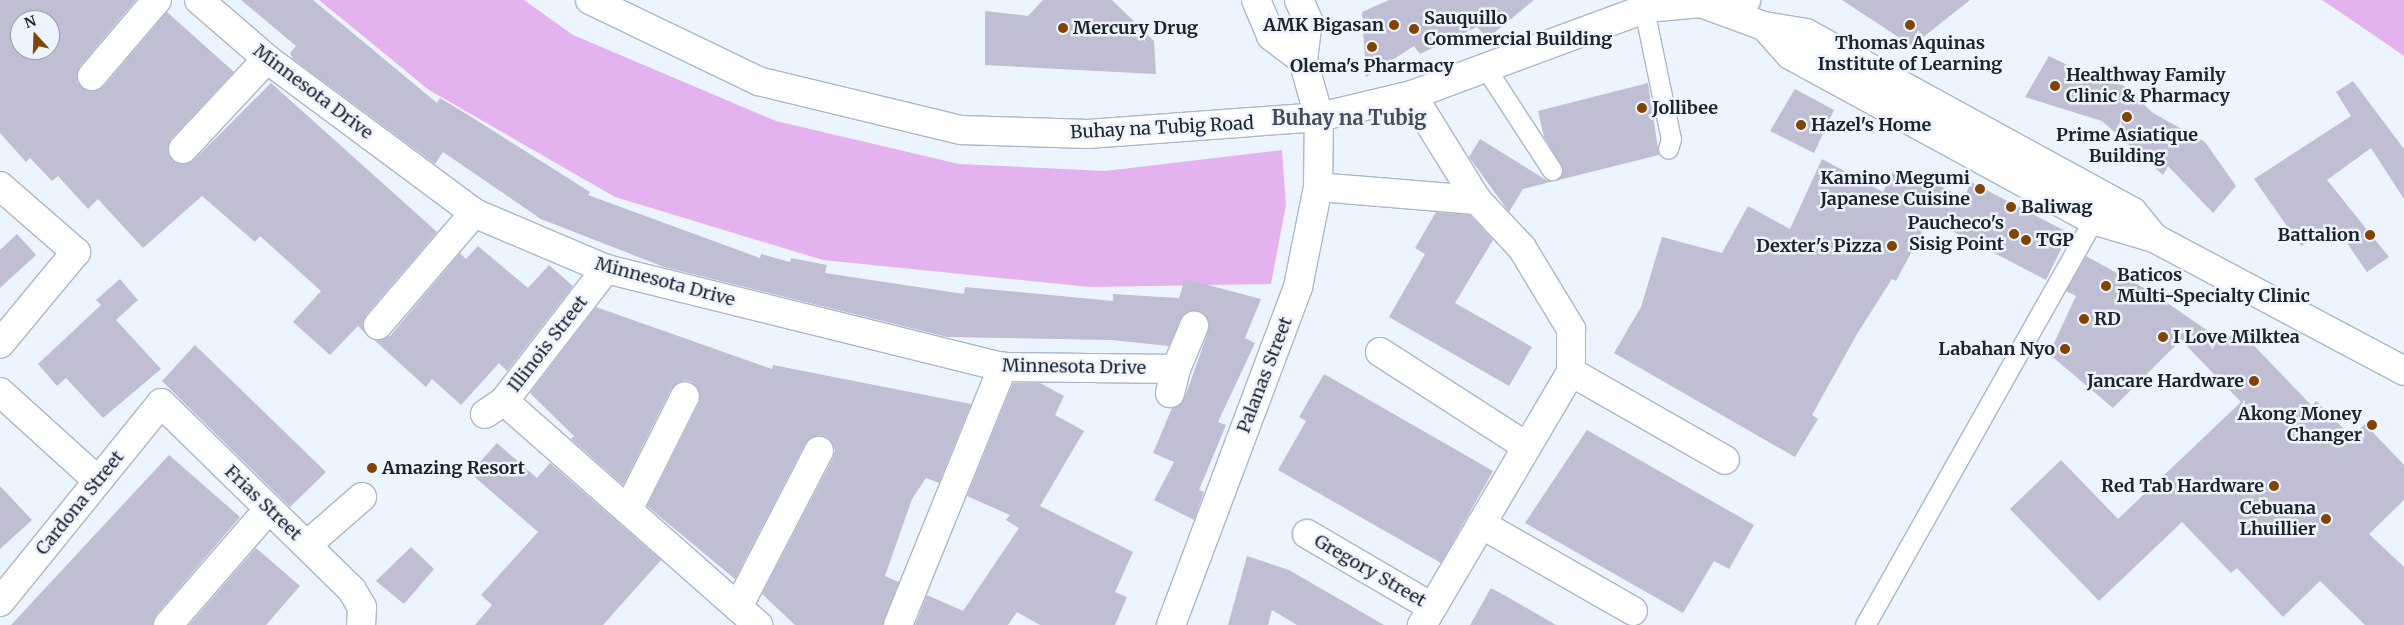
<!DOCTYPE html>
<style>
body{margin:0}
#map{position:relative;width:2404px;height:625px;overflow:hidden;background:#ecf4ff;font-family:Merriweather,serif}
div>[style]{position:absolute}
.green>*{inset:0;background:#e4b3ef}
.building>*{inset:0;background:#bfbed3}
.roads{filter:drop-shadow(1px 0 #abb8c9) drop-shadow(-1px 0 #abb8c9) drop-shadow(0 1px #abb8c9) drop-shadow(0 -1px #abb8c9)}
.service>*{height:19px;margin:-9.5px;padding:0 9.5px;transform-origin:9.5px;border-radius:9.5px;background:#fff}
.minor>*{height:28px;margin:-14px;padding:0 14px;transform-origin:14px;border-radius:14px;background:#fff}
.tertiary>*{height:28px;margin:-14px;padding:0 14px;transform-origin:14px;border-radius:14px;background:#fff}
.secondary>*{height:28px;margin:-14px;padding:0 14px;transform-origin:14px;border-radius:14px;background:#fff}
.dots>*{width:14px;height:14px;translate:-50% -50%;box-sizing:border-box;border:2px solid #ecf4ff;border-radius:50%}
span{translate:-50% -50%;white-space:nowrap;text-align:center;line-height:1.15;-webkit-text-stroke:5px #ecf4ff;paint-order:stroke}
.poi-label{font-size:18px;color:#1e2229;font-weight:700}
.left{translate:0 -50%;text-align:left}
.right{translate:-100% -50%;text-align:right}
.street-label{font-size:18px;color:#1e2229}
.quarter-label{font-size:20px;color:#434d5c;font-weight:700}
.north{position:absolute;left:10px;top:10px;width:50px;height:50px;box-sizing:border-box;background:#ecf4ff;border:1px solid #9aa0a9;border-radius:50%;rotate:340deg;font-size:14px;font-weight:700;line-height:20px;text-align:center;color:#1e2229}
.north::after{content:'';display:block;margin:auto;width:18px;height:22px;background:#814401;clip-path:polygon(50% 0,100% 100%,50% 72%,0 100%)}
</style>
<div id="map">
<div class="green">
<div style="clip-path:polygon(319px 0,524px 0,573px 35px,776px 121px,959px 164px,1105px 171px,1282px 150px,1286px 205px,1271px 284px,1090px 287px,823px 260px,615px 197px,429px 90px)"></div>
<div style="clip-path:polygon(2322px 0,2404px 0,2404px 56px,2356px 23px)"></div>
</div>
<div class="building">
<div style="clip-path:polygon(evenodd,0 0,136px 0,80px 66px,77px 82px,90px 91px,104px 86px,167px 12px,234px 72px,171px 139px,168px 153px,173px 161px,180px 164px,194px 160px,271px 83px,437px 232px,366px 315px,364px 332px,358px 326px,330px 355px,293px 322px,321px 291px,260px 236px,255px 242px,202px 196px,143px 248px,98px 199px,88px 209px,58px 176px,52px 181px,30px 158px,26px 162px,0 133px,0 0,20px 20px,50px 20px,50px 50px,20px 50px,20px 20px)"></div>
<div style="clip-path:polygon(241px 0,313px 0,437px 103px,440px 98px,473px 118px,590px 192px,588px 195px,760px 258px,761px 254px,790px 262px,791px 258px,827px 265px,825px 273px,964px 294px,965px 287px,1113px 301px,1113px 294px,1179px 298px,1185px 279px,1261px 299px,1245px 338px,1255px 343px,1218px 422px,1226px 425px,1199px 490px,1204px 492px,1194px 520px,1154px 500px,1174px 462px,1153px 453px,1172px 408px,1185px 397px,1208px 332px,1209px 324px,1200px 312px,1184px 314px,1169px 346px,1111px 340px,947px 337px,664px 267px,541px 219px,443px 152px,435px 164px,293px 59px,290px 53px,296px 46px)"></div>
<div style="clip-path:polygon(1043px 0,1112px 0,1154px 41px,1156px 74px,985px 65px,985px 11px,1028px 16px)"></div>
<div style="clip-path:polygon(1389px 0,1534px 0,1488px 38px,1477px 27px,1420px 54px,1414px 46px,1366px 77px,1362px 12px)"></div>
<div style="clip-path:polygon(1842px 0,1970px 0,1912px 46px)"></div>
<div style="clip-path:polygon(2049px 56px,2102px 82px,2123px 85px,2153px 113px,2205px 142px,2236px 186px,2213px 213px,2168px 166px,2163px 175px,2102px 121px,2025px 97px)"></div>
<div style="clip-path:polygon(2353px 81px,2404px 149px,2404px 199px,2371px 148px,2327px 180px,2389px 257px,2367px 272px,2335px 226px,2301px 246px,2254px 179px,2351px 116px,2336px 92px)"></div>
<div style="clip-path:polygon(1648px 83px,1659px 155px,1555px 181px,1563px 169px,1544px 137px,1538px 111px)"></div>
<div style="clip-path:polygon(1795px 89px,1834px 110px,1814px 153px,1770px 131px)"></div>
<div style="clip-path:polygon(1480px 139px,1546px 180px,1554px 181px,1523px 189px,1509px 212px,1469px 157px)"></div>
<div style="clip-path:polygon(1822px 159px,1883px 192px,1894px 170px,1926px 186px,1929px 180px,1964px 198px,1971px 182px,2069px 233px,2046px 280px,1929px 219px,1896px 281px,1892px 279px,1857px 334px,1812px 415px,1818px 419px,1795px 457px,1614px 353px,1641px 307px,1662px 237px,1722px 253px,1748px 206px,1790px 229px)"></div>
<div style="clip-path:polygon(1436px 212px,1470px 215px,1493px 240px,1455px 303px,1532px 347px,1509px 386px,1389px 317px,1425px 254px,1415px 248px)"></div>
<div style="clip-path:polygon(17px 234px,36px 255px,0 288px,0 250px)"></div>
<div style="clip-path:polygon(478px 246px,528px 288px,549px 265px,573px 286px,507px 371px,499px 363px,461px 405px,432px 379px,426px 387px,373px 339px,390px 336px,460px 253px,466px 259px)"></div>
<div style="clip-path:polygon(2086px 256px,2153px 293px,2224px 342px,2238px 329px,2312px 406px,2316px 401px,2352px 437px,2365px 424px,2404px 465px,2404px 500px,2369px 534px,2404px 567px,2404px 625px,2365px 625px,2320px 581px,2283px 617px,2237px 568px,2231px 573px,2182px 522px,2099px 601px,2010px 509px,2061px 460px,2118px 519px,2241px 402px,2181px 340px,2113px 408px,2049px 354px,2076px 296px,2066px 291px)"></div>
<div style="clip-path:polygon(120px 279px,138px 300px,116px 320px,161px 369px,103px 418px,66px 378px,57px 386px,38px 364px,101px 305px,96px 300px)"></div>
<div style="clip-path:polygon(596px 307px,772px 369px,773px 365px,971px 404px,939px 483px,926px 478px,912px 499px,885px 576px,899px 582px,883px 625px,795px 625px,762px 594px,833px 458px,835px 450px,827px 437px,818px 435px,805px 444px,735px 579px,647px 506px,699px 403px,700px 395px,692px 382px,684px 380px,671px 389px,623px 485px,571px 439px,574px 436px,530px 393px)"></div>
<div style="clip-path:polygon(195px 345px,326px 472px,290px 507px,162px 381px)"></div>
<div style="clip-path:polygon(1324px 374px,1493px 471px,1441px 563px,1278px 470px,1306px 421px,1299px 417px)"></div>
<div style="clip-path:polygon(1013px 383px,1040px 383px,1064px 396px,1055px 415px,1084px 431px,1040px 506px,1133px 552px,1115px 592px,1127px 597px,1115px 625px,1040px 625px,1017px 612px,1008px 625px,915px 625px,927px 595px,963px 611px,1019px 528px,1006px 520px,1010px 515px,967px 496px)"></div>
<div style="clip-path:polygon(1587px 430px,1754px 525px,1729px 569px,1714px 561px,1683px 613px,1525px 523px)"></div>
<div style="clip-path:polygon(497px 443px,537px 478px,550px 463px,661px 560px,603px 625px,475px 625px,492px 605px,481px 595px,538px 532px,470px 473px)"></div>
<div style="clip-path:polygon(169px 455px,240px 517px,156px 615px,153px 625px,11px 625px)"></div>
<div style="clip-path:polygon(0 486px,32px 520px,0 549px)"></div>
<div style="clip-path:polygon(411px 547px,434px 569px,404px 604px,376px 581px)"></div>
<div style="clip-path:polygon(256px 548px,300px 586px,266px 625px,189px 625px)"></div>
<div style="clip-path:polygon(1247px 556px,1289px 570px,1384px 625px,1297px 625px,1272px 610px,1268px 625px,1228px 625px)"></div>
<div style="clip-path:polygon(1491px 588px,1511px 599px,1556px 625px,1470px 625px)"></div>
</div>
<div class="roads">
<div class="service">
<div style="left:1644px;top:9px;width:133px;rotate:78.3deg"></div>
<div style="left:1671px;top:139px;width:10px;rotate:107deg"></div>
<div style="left:1485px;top:67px;width:123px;rotate:57deg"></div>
<div style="left:1865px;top:625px;width:465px;rotate:-60.6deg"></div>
</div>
<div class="minor">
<div style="left:199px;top:0;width:90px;rotate:40.9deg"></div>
<div style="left:267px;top:59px;width:258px;rotate:36.6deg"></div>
<div style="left:474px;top:213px;width:143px;rotate:23deg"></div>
<div style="left:606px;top:269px;width:409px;rotate:13.9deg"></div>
<div style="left:1003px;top:367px;width:173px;rotate:0.7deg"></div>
<div style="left:1176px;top:369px;width:25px;rotate:104deg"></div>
<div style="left:1256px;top:0;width:39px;rotate:67deg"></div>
<div style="left:1271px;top:36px;width:40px;rotate:37deg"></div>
<div style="left:1299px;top:0;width:22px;rotate:66deg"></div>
<div style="left:1308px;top:20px;width:40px;rotate:97.1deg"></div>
<div style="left:1303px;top:60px;width:59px;rotate:74.3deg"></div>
<div style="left:92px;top:76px;width:100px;rotate:-49.5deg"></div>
<div style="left:1412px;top:95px;width:123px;rotate:58.2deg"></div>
<div style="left:1477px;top:200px;width:66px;rotate:46.8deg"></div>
<div style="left:1522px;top:248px;width:95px;rotate:58.8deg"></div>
<div style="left:1571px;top:329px;width:43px;rotate:90deg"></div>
<div style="left:1571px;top:372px;width:294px;rotate:120.5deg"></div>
<div style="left:183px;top:149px;width:123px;rotate:-47deg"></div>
<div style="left:0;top:186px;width:101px;rotate:41deg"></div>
<div style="left:76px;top:252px;width:119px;rotate:129.6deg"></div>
<div style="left:1318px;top:187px;width:160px;rotate:4.7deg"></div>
<div style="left:378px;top:325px;width:148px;rotate:-49.4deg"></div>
<div style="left:1380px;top:352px;width:174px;rotate:32.8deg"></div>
<div style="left:1176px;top:369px;width:47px;rotate:-67.3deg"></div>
<div style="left:1571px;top:372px;width:177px;rotate:29.7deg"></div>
<div style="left:0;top:392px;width:132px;rotate:42.2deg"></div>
<div style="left:504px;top:401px;width:339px;rotate:41.4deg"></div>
<div style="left:485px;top:414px;width:23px;rotate:-34deg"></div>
<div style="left:504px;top:401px;width:167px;rotate:-52.3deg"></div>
<div style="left:628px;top:510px;width:127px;rotate:-63.4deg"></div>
<div style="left:1481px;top:524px;width:175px;rotate:29.8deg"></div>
<div style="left:1307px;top:534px;width:145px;rotate:30.3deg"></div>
<div style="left:307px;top:545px;width:73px;rotate:-41.1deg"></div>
<div style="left:0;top:602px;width:256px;rotate:-51deg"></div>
<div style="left:161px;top:403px;width:267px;rotate:44.4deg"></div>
<div style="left:352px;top:590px;width:20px;rotate:60deg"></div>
<div style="left:362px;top:607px;width:18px;rotate:93deg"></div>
<div style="left:738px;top:607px;width:176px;rotate:-62.6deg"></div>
<div style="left:168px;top:625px;width:152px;rotate:-49deg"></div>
<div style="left:898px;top:625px;width:279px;rotate:-67.9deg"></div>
</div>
<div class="tertiary">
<div style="left:1734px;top:13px;width:18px;rotate:-47deg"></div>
</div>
<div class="secondary">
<div style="left:590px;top:0;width:187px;rotate:25.7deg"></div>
<div style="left:758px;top:81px;width:209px;rotate:13.6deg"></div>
<div style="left:961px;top:130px;width:127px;rotate:1.8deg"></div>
<div style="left:1088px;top:134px;width:232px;rotate:-4.2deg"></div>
<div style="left:1319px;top:117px;width:96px;rotate:-13.3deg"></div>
<div style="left:1412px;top:95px;width:251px;rotate:-20.3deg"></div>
<div style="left:1647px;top:8px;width:54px;rotate:-5.3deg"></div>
<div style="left:1701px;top:3px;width:67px;rotate:20.1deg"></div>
<div style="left:1764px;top:26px;width:43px;rotate:9.5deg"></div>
<div style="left:1806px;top:33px;width:373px;rotate:28.7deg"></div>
<div style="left:2133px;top:212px;width:33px;rotate:51deg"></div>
<div style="left:1764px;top:26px;width:39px;rotate:48deg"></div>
<div style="left:1790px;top:55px;width:345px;rotate:28.6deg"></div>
<div style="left:2093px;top:220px;width:64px;rotate:16.4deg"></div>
<div style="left:2154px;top:238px;width:283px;rotate:28deg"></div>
<div style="left:1171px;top:625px;width:361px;rotate:-69.4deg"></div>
<div style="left:1298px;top:287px;width:102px;rotate:-78.7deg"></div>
<div style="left:1318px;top:187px;width:70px;rotate:-89.2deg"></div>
</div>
</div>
<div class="dots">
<div style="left:1394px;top:25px;background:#814401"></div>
<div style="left:1910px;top:25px;background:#814401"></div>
<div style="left:1063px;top:28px;background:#814401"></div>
<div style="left:1414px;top:29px;background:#814401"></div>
<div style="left:1372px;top:47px;background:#814401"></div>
<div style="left:2055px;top:86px;background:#814401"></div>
<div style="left:1642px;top:108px;background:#814401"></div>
<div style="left:2127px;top:117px;background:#814401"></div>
<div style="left:1801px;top:125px;background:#814401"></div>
<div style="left:1980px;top:189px;background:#814401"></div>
<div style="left:2011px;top:207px;background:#814401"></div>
<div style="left:2014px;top:234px;background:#814401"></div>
<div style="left:2370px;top:235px;background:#814401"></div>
<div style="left:2026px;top:240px;background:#814401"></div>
<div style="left:1892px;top:246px;background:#814401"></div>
<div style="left:2106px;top:286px;background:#814401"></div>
<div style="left:2084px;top:319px;background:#814401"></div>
<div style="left:2163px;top:337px;background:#814401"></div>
<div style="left:2065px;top:349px;background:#814401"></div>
<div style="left:2254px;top:381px;background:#814401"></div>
<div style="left:2372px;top:425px;background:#814401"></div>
<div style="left:372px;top:468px;background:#814401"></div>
<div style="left:2274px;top:486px;background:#814401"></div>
<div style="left:2326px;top:519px;background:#814401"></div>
</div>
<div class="poi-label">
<span class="left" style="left:1424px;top:29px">Sauquillo<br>Commercial Building</span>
<span class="right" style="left:1384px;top:25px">AMK Bigasan</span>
<span class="left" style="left:1073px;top:28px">Mercury Drug</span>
<span style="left:1910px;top:54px">Thomas Aquinas<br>Institute of Learning</span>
<span style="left:1372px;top:66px">Olema's Pharmacy</span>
<span class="left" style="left:2066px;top:86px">Healthway Family<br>Clinic &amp; Pharmacy</span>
<span class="left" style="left:1652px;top:108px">Jollibee</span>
<span class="left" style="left:1811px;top:125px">Hazel's Home</span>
<span style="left:2127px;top:146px">Prime Asiatique<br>Building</span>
<span class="right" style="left:1970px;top:189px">Kamino Megumi<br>Japanese Cuisine</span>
<span class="left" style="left:2021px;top:207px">Baliwag</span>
<span class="right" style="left:2004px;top:234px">Paucheco's<br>Sisig Point</span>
<span class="right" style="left:2360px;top:235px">Battalion</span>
<span class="left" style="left:2036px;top:240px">TGP</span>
<span class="right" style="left:1882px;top:246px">Dexter's Pizza</span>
<span class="left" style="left:2117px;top:286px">Baticos<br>Multi-Specialty Clinic</span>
<span class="left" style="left:2094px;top:319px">RD</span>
<span class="left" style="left:2173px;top:337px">I Love Milktea</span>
<span class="right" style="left:2055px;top:349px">Labahan Nyo</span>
<span class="right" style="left:2244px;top:381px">Jancare Hardware</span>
<span class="right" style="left:2362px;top:425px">Akong Money<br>Changer</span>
<span class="left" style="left:382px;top:468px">Amazing Resort</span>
<span class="right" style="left:2264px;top:486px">Red Tab Hardware</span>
<span class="right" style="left:2316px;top:519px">Cebuana<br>Lhuillier</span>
</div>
<div class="street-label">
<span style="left:313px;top:92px;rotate:37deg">Minnesota Drive</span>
<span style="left:1162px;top:128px;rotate:-3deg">Buhay na Tubig Road</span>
<span style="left:665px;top:282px;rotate:15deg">Minnesota Drive</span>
<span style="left:548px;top:344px;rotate:-52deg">Illinois Street</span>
<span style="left:1074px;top:367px;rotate:1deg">Minnesota Drive</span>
<span style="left:1265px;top:375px;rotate:-69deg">Palanas Street</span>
<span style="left:80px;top:503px;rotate:-51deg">Cardona Street</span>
<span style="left:263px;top:503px;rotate:44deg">Frias Street</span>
<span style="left:1370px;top:571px;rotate:30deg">Gregory Street</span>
</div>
<div class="quarter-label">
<span style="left:1349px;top:117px">Buhay na Tubig</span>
</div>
<div class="north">N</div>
</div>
